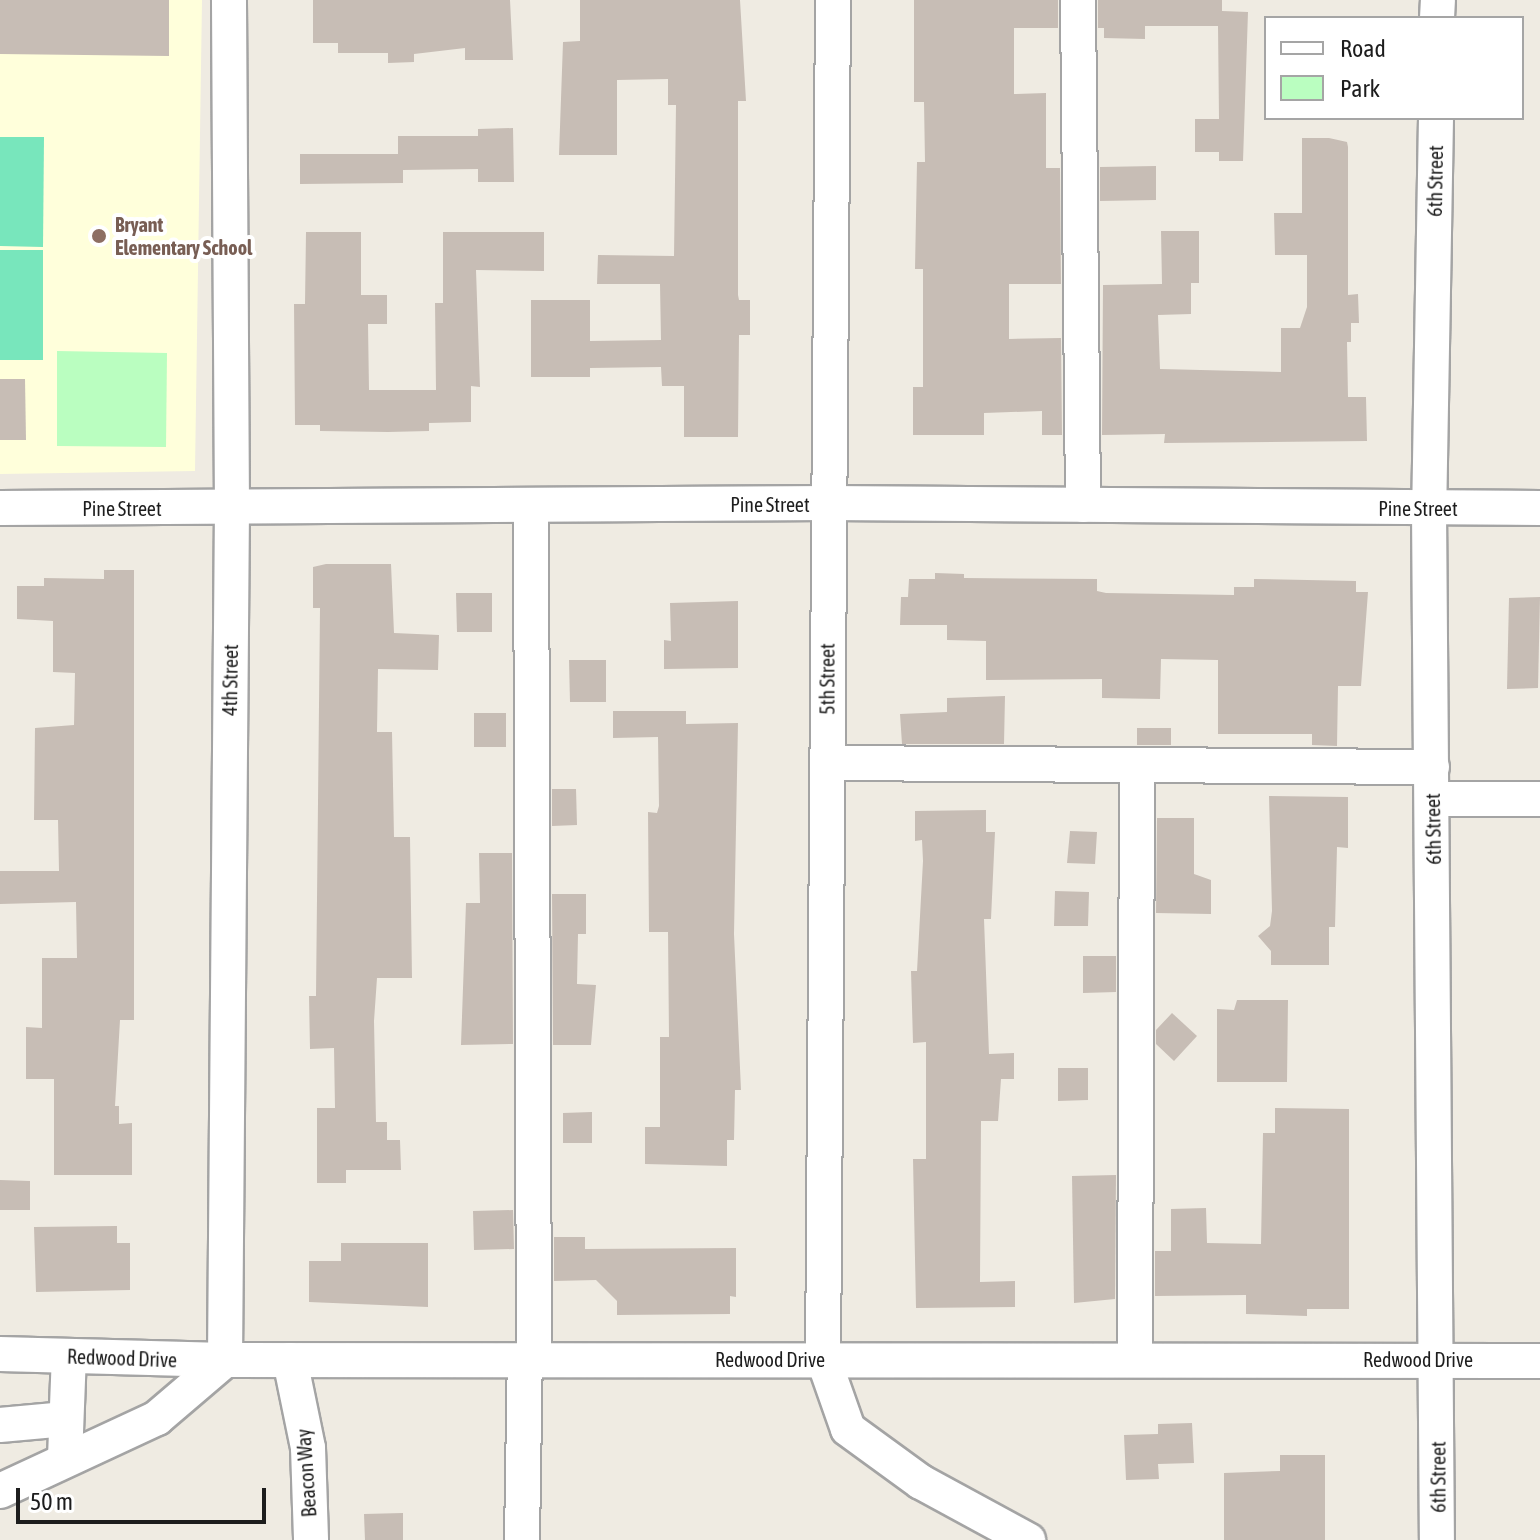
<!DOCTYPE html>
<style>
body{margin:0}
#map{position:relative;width:1540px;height:1540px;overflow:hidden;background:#efebe2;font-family:"Asap Condensed",sans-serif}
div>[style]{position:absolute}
.education>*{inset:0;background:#ffffdb}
.park>*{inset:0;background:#bafec0}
.pitch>*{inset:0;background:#78e6bc}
.building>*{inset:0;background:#c7bdb5}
.roads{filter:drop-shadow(2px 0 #a4a4a4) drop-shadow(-2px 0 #a4a4a4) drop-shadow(0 2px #a4a4a4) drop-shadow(0 -2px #a4a4a4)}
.minor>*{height:34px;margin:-17px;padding:0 17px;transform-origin:17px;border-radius:17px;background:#fff}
.dots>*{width:22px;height:22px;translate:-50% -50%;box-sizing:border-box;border:4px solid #fff;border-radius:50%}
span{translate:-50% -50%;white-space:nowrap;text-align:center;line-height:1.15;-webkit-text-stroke:8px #fff;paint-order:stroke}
.street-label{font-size:20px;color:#1d1d1d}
.education-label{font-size:20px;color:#785e54;font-weight:700}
.left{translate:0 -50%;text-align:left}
.legend{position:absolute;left:1264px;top:16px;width:260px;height:104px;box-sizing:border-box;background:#fff;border:2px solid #a5a5a5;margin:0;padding:10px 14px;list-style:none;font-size:24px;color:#1d1d1d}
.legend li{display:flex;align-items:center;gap:16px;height:40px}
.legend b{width:40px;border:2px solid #a5a5a5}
.scale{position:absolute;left:16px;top:1488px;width:250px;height:36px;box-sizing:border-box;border:4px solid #1d1d1d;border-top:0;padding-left:10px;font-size:24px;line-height:28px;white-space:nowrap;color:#1d1d1d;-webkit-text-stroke:6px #fff;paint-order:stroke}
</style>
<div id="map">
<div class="education">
<div style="clip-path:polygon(0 0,202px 0,195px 471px,0 474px)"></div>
</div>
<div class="park">
<div style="clip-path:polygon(57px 351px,167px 353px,166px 447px,57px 446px)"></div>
</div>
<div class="pitch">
<div style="clip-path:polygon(0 137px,44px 137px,43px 247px,0 246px)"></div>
<div style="clip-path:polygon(0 250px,43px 250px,43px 360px,0 360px)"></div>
</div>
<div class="building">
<div style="clip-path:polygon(0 0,169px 0,169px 56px,0 54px)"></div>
<div style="clip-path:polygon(313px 0,510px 0,513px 60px,465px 60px,465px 48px,414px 54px,414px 62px,388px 63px,388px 53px,338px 53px,338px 43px,313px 43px)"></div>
<div style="clip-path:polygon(580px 0,740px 0,746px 101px,738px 101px,738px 295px,739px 300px,750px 300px,750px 335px,739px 335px,738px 437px,684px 437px,684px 386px,662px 386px,661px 367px,590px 368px,590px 377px,531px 377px,531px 300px,590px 300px,590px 341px,661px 340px,660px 284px,597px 284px,598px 255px,674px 256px,676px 105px,668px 105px,668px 79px,617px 80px,617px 155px,559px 155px,563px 42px,580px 41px)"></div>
<div style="clip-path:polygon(914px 0,1058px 0,1058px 28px,1014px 28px,1014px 94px,1046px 93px,1046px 168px,1060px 168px,1061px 284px,1009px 284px,1009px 339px,1061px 338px,1062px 435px,1042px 435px,1042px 411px,984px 413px,984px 435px,913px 435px,913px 387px,923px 387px,923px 269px,915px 269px,917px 162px,925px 162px,924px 102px,914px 102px)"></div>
<div style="clip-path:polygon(1098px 0,1222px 0,1222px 11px,1248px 12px,1243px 161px,1219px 161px,1219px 152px,1195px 152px,1195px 119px,1219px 119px,1218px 26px,1145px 26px,1145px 39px,1104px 38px,1104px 28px,1098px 28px)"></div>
<div style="clip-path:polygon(513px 128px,514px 182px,478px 182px,478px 169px,403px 170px,403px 183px,300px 184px,300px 154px,398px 154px,398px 136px,478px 136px,478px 129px)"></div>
<div style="clip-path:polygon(1302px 138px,1329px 138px,1347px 142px,1348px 147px,1348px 295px,1358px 294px,1359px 323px,1351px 323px,1351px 342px,1347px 342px,1348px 397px,1366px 397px,1367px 441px,1164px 443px,1165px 434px,1102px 435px,1103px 285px,1162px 284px,1161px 231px,1199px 231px,1199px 283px,1191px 283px,1191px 314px,1158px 315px,1160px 369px,1281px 372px,1281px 328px,1300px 328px,1307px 307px,1307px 255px,1275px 255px,1274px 213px,1302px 213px)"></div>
<div style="clip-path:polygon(1156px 166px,1156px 200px,1100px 201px,1100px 167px)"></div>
<div style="clip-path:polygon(306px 232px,361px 232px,361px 295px,387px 295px,387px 324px,368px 324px,369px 390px,436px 390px,435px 303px,443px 303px,443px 232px,544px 232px,544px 271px,476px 270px,480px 387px,471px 386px,471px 422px,429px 423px,429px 431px,388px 432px,320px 431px,320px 425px,295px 425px,294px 304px,305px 304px)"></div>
<div style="clip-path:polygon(0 379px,25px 379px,26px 440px,0 440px)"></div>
<div style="clip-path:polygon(326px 564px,391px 564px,394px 633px,439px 635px,438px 670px,378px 669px,377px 732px,392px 732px,394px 837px,410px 837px,412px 978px,377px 978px,374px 1021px,376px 1122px,387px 1122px,387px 1140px,400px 1140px,401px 1170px,346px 1170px,346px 1183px,317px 1183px,317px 1108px,335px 1108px,334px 1048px,310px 1049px,309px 996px,316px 996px,320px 608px,313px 608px,313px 567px)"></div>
<div style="clip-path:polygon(104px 570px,134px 570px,134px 1020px,120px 1020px,115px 1106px,119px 1106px,119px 1124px,132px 1123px,132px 1175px,54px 1175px,54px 1079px,26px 1079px,26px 1027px,42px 1028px,42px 958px,77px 958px,76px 902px,0 904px,0 871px,59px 871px,58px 820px,34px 820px,35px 728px,74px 725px,75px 673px,53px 672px,53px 621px,17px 619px,17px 586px,44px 586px,44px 578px,104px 579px)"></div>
<div style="clip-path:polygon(935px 573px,964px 574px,964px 578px,1097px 579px,1097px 591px,1106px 593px,1234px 595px,1234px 587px,1254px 587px,1254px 579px,1356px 581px,1356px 592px,1368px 592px,1361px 686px,1338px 686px,1337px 746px,1312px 745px,1312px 734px,1218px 734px,1218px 660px,1161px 659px,1160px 699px,1102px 698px,1102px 679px,986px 680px,986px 641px,947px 640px,947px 625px,900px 625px,901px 597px,908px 597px,909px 579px,935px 579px)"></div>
<div style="clip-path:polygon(456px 593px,492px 593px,492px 632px,457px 632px)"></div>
<div style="clip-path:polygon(1540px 597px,1538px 688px,1507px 689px,1509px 598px)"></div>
<div style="clip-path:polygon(738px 601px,738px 668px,664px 669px,664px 640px,671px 641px,670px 603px)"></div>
<div style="clip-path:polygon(569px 660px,606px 660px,606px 702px,570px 702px)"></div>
<div style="clip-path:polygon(1005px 696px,1004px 744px,902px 744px,900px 714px,947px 712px,947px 698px)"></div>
<div style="clip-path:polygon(613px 711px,686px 711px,686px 724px,738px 723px,734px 934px,741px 1090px,735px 1090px,734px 1140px,727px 1140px,727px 1166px,645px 1164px,645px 1127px,660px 1127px,660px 1037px,669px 1037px,668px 932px,649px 932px,648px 812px,657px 813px,659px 806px,658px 737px,613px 738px)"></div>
<div style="clip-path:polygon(474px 713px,506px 713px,506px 747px,474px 747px)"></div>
<div style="clip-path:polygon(1137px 728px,1171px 728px,1171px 745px,1137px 745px)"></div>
<div style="clip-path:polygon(552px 789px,576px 789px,577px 825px,552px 826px)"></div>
<div style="clip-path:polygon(1269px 796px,1348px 797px,1348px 848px,1337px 847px,1335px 927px,1329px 927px,1329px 965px,1271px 965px,1271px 951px,1258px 936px,1270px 926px,1272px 911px)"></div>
<div style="clip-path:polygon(986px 810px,986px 832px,995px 832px,991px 919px,984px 919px,989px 1054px,1014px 1053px,1014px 1079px,1001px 1079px,998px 1121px,981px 1121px,980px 1282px,1015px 1281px,1015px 1307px,916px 1308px,913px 1159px,926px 1159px,926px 1042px,913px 1043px,911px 971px,917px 971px,923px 861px,922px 840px,915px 841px,915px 811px)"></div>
<div style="clip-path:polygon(1157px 818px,1194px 818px,1194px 874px,1211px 880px,1211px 914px,1156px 913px)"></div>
<div style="clip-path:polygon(1070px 831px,1097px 832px,1095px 864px,1067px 863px)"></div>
<div style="clip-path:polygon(479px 853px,512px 853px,513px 1044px,461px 1045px,466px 903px,480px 903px)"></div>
<div style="clip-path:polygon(1055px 891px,1089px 892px,1088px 926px,1054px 926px)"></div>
<div style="clip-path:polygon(552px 894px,586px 894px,586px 934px,578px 934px,577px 984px,596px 985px,591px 1045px,553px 1045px)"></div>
<div style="clip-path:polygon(1083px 956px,1116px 956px,1116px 992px,1083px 993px)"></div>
<div style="clip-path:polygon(1237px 1000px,1288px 1000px,1287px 1082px,1217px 1082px,1217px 1009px,1234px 1010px)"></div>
<div style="clip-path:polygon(1172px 1013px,1197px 1036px,1174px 1061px,1156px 1044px,1156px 1030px)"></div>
<div style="clip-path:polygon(1058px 1068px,1088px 1068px,1088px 1100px,1058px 1101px)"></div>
<div style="clip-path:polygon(1275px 1108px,1349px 1109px,1349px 1309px,1307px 1309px,1307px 1316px,1246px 1314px,1246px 1295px,1155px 1296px,1155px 1251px,1171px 1251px,1171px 1209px,1206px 1208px,1207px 1243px,1261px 1244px,1263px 1133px,1275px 1133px)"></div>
<div style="clip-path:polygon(592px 1112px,592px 1143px,563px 1143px,563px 1113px)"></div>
<div style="clip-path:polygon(1116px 1175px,1115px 1299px,1074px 1303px,1072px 1176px)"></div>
<div style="clip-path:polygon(0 1180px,30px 1181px,30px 1210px,0 1210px)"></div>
<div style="clip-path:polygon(513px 1210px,514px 1249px,474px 1250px,473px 1211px)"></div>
<div style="clip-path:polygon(117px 1226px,117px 1243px,130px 1243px,130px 1290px,36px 1292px,34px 1227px)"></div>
<div style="clip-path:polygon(554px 1237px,585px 1237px,585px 1249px,736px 1248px,736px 1297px,730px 1296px,730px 1314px,617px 1315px,617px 1301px,596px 1280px,554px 1281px)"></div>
<div style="clip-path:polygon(341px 1243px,428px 1243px,428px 1307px,309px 1302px,309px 1261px,341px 1261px)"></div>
<div style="clip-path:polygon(1192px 1423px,1194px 1463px,1158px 1464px,1159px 1479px,1126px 1480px,1124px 1435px,1158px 1434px,1158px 1424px)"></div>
<div style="clip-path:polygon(1280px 1455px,1325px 1455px,1325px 1540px,1224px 1540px,1224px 1473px,1280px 1471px)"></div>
<div style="clip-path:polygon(403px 1513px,403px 1540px,365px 1540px,364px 1514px)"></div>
</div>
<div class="roads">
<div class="minor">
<div style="left:833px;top:0;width:1358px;rotate:90.42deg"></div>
<div style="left:823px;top:1358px;width:75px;rotate:70.6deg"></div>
<div style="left:848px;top:1429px;width:90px;rotate:36deg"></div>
<div style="left:921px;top:1482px;width:122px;rotate:28.5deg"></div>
<div style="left:1078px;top:0;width:505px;rotate:89.43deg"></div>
<div style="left:1437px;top:18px;width:18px;rotate:-87deg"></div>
<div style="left:1436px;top:118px;width:391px;rotate:91deg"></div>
<div style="left:1429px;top:509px;width:1031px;rotate:89.56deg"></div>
<div style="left:531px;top:505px;width:854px;rotate:89.8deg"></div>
<div style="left:0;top:508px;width:829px;rotate:-0.35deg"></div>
<div style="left:829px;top:503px;width:711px;rotate:0.4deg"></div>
<div style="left:827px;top:763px;width:605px;rotate:0.38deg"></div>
<div style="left:1432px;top:799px;width:108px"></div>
<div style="left:0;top:1354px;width:225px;rotate:1.5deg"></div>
<div style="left:225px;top:1360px;width:1315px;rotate:0.04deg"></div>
<div style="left:1135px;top:1359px;width:594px;rotate:-89.81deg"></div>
<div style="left:290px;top:1360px;width:90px;rotate:78.4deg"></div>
<div style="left:308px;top:1448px;width:92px;rotate:88.1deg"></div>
<div style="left:0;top:1425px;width:66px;rotate:-5.2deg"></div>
<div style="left:65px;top:1458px;width:102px;rotate:-87.8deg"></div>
<div style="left:0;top:1491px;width:173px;rotate:-24.9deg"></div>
<div style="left:157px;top:1418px;width:89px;rotate:-40.5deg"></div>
<div style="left:225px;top:1360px;width:852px;rotate:-89.53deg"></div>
<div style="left:232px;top:508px;width:508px;rotate:-90.34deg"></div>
<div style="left:522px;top:1540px;width:181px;rotate:-89.1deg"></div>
</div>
</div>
<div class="dots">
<div style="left:99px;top:236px;background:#8d6e63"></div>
</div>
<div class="street-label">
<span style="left:1435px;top:181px;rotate:-89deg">6th Street</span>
<span style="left:770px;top:504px">Pine Street</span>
<span style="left:122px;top:508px">Pine Street</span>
<span style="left:1418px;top:508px">Pine Street</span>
<span style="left:827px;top:679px;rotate:-90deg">5th Street</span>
<span style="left:230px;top:680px;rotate:-89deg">4th Street</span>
<span style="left:1433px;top:829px;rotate:-91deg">6th Street</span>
<span style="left:122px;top:1358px;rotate:2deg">Redwood Drive</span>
<span style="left:770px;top:1359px">Redwood Drive</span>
<span style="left:1418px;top:1359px">Redwood Drive</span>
<span style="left:306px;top:1473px;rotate:-94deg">Beacon Way</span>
<span style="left:1438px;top:1477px;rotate:-90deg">6th Street</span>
</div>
<div class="education-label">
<span class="left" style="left:115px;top:236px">Bryant<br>Elementary School</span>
</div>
<ul class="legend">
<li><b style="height:10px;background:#fff"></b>Road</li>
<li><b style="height:22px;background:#bafec0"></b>Park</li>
</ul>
<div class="scale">50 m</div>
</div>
